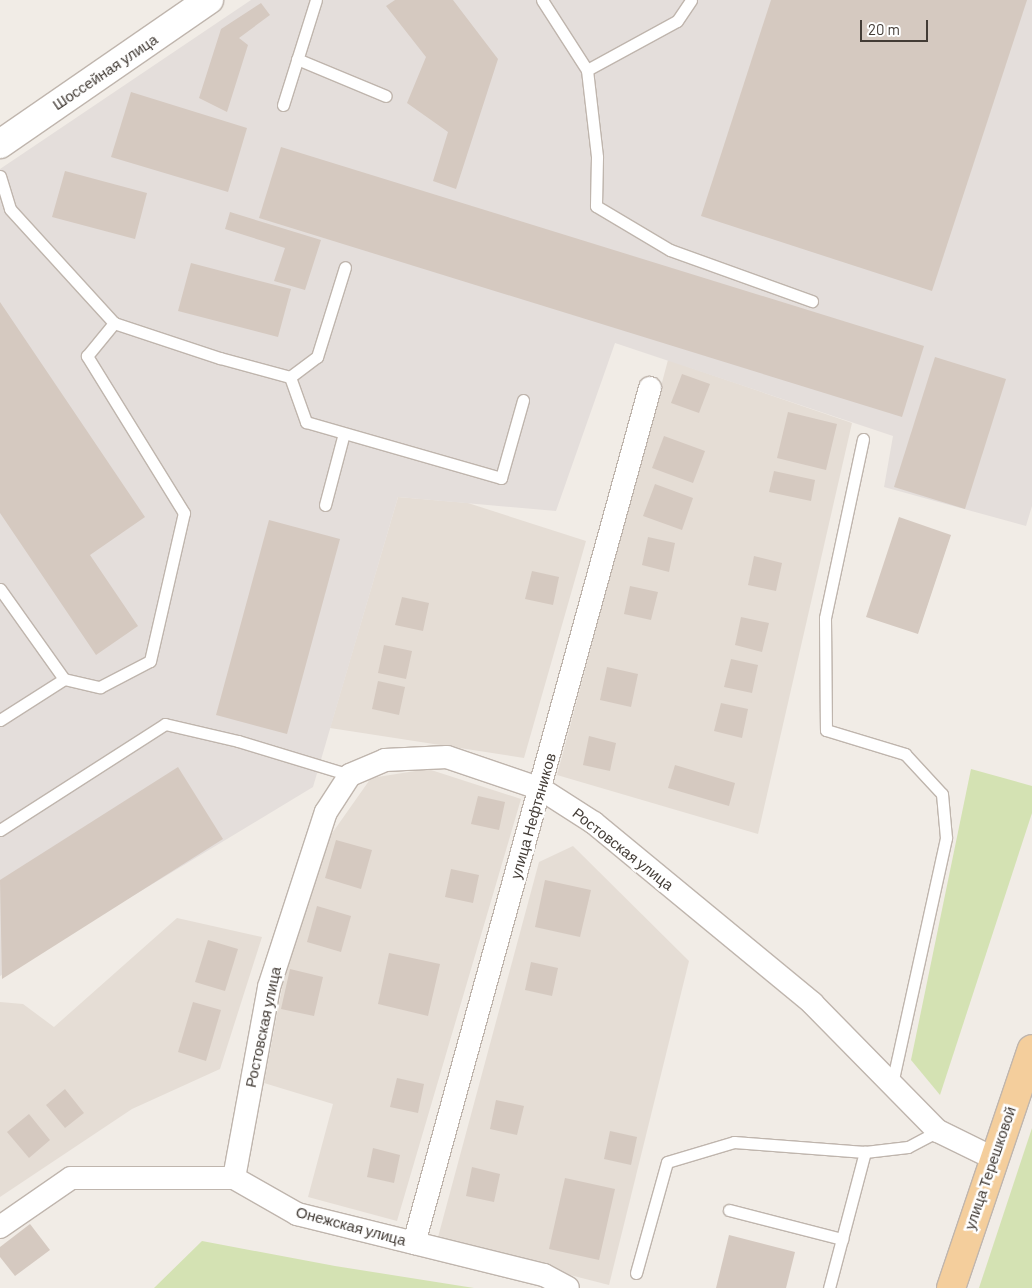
<!DOCTYPE html>
<meta charset="utf-8">
<style>
body{margin:0}
#map{position:relative;width:1032px;height:1288px;overflow:hidden;background:#f1ece6;font-family:Barlow,sans-serif}
div>[style]{position:absolute}
.residential>*{inset:0;background:#e5ddd5}
.industrial>*{inset:0;background:#e4dedb}
.green>*{inset:0;background:#d4e2b3}
.building>*{inset:0;background:#d5c9c0}
.roads{filter:drop-shadow(1px 0 #bfb5ad) drop-shadow(-1px 0 #bfb5ad) drop-shadow(0 1px #bfb5ad) drop-shadow(0 -1px #bfb5ad)}
.service>*{height:11px;margin:-5.5px;padding:0 5.5px;transform-origin:5.5px;border-radius:5.5px;background:#fff}
.minor>*{height:22px;margin:-11px;padding:0 11px;transform-origin:11px;border-radius:11px;background:#fff}
.tertiary>*{height:28px;margin:-14px;padding:0 14px;transform-origin:14px;border-radius:14px;background:#fff}
.primary>*{height:28px;margin:-14px;padding:0 14px;transform-origin:14px;border-radius:14px;background:#f4ce9c}
span{translate:-50% -50%;white-space:nowrap;text-align:center;line-height:1.15;-webkit-text-stroke:5px #fff;paint-order:stroke}
.street-label{font-size:15px;color:#433c36}
.scale{position:absolute;left:860px;top:20px;width:68px;height:22px;box-sizing:border-box;border:2px solid #433c36;border-top:0;padding-left:6px;font-size:15px;line-height:18px;white-space:nowrap;color:#433c36;-webkit-text-stroke:4px #fff;paint-order:stroke}
</style>
<div id="map">
<div class="residential">
<div style="clip-path:polygon(668px 360px,852px 423px,758px 834px,557px 775px)"></div>
<div style="clip-path:polygon(398px 497px,468px 503px,586px 541px,524px 758px,330px 728px)"></div>
<div style="clip-path:polygon(428px 769px,521px 799px,397px 1221px,308px 1197px,333px 1104px,264px 1083px,286px 967px,328px 839px,371px 778px)"></div>
<div style="clip-path:polygon(573px 846px,689px 961px,609px 1285px,437px 1241px,539px 862px)"></div>
<div style="clip-path:polygon(177px 918px,262px 937px,220px 1069px,132px 1109px,0 1197px,0 1002px,23px 1004px,54px 1027px)"></div>
</div>
<div class="industrial">
<div style="clip-path:polygon(251px 0,1032px 0,1032px 506px,1026px 526px,884px 487px,893px 436px,615px 343px,556px 511px,398px 497px,313px 787px,0 976px,0 169px)"></div>
</div>
<div class="green">
<div style="clip-path:polygon(971px 769px,1032px 786px,1032px 813px,940px 1095px,911px 1060px)"></div>
<div style="clip-path:polygon(1032px 1128px,1032px 1288px,979px 1288px)"></div>
<div style="clip-path:polygon(202px 1241px,335px 1266px,474px 1288px,154px 1288px)"></div>
</div>
<div class="building">
<div style="clip-path:polygon(395px 0,453px 0,498px 59px,456px 189px,433px 181px,448px 132px,407px 103px,426px 57px,386px 6px)"></div>
<div style="clip-path:polygon(771px 0,1027px 0,932px 291px,701px 216px)"></div>
<div style="clip-path:polygon(261px 3px,270px 15px,239px 38px,248px 45px,227px 112px,199px 98px,221px 29px)"></div>
<div style="clip-path:polygon(131px 92px,247px 128px,228px 192px,111px 157px)"></div>
<div style="clip-path:polygon(281px 147px,924px 346px,902px 417px,259px 218px)"></div>
<div style="clip-path:polygon(65px 171px,147px 193px,135px 239px,52px 217px)"></div>
<div style="clip-path:polygon(230px 212px,321px 240px,305px 290px,274px 281px,285px 248px,225px 229px)"></div>
<div style="clip-path:polygon(191px 263px,291px 289px,278px 337px,178px 311px)"></div>
<div style="clip-path:polygon(0 302px,145px 517px,90px 555px,138px 626px,96px 655px,0 513px)"></div>
<div style="clip-path:polygon(935px 357px,1006px 379px,965px 509px,894px 487px)"></div>
<div style="clip-path:polygon(682px 374px,710px 384px,699px 413px,671px 403px)"></div>
<div style="clip-path:polygon(788px 412px,837px 424px,826px 470px,777px 458px)"></div>
<div style="clip-path:polygon(664px 436px,705px 451px,693px 483px,652px 468px)"></div>
<div style="clip-path:polygon(774px 471px,815px 480px,811px 501px,769px 492px)"></div>
<div style="clip-path:polygon(655px 484px,693px 498px,682px 530px,643px 516px)"></div>
<div style="clip-path:polygon(899px 517px,951px 535px,918px 634px,866px 617px)"></div>
<div style="clip-path:polygon(269px 520px,340px 539px,287px 734px,216px 715px)"></div>
<div style="clip-path:polygon(648px 537px,675px 543px,669px 572px,642px 565px)"></div>
<div style="clip-path:polygon(754px 556px,782px 563px,776px 591px,748px 585px)"></div>
<div style="clip-path:polygon(532px 571px,559px 577px,553px 605px,525px 599px)"></div>
<div style="clip-path:polygon(630px 586px,658px 592px,651px 620px,624px 614px)"></div>
<div style="clip-path:polygon(402px 597px,429px 603px,423px 631px,395px 625px)"></div>
<div style="clip-path:polygon(741px 617px,769px 623px,762px 652px,735px 645px)"></div>
<div style="clip-path:polygon(384px 645px,412px 651px,406px 679px,378px 673px)"></div>
<div style="clip-path:polygon(731px 659px,758px 665px,752px 693px,724px 687px)"></div>
<div style="clip-path:polygon(607px 667px,638px 674px,631px 707px,600px 700px)"></div>
<div style="clip-path:polygon(378px 681px,405px 687px,399px 715px,372px 709px)"></div>
<div style="clip-path:polygon(721px 703px,748px 709px,742px 738px,714px 731px)"></div>
<div style="clip-path:polygon(589px 736px,616px 743px,610px 771px,583px 765px)"></div>
<div style="clip-path:polygon(675px 765px,735px 783px,729px 806px,668px 788px)"></div>
<div style="clip-path:polygon(178px 767px,223px 839px,2px 979px,0 880px)"></div>
<div style="clip-path:polygon(478px 796px,505px 802px,499px 830px,471px 824px)"></div>
<div style="clip-path:polygon(336px 840px,372px 850px,361px 889px,325px 878px)"></div>
<div style="clip-path:polygon(451px 869px,479px 875px,473px 903px,445px 897px)"></div>
<div style="clip-path:polygon(545px 880px,591px 890px,580px 937px,535px 927px)"></div>
<div style="clip-path:polygon(317px 906px,351px 916px,341px 952px,307px 942px)"></div>
<div style="clip-path:polygon(208px 940px,238px 949px,225px 991px,195px 982px)"></div>
<div style="clip-path:polygon(389px 953px,440px 964px,428px 1016px,378px 1004px)"></div>
<div style="clip-path:polygon(531px 962px,558px 968px,552px 996px,525px 990px)"></div>
<div style="clip-path:polygon(290px 969px,323px 977px,314px 1016px,281px 1009px)"></div>
<div style="clip-path:polygon(193px 1002px,221px 1010px,206px 1061px,178px 1052px)"></div>
<div style="clip-path:polygon(397px 1078px,424px 1084px,418px 1113px,390px 1107px)"></div>
<div style="clip-path:polygon(65px 1089px,84px 1113px,65px 1128px,46px 1105px)"></div>
<div style="clip-path:polygon(496px 1100px,524px 1106px,517px 1135px,490px 1129px)"></div>
<div style="clip-path:polygon(29px 1114px,50px 1140px,29px 1158px,7px 1132px)"></div>
<div style="clip-path:polygon(610px 1131px,637px 1137px,631px 1165px,604px 1159px)"></div>
<div style="clip-path:polygon(373px 1148px,400px 1155px,394px 1183px,367px 1177px)"></div>
<div style="clip-path:polygon(472px 1167px,500px 1174px,494px 1202px,466px 1196px)"></div>
<div style="clip-path:polygon(565px 1178px,615px 1189px,599px 1260px,549px 1249px)"></div>
<div style="clip-path:polygon(30px 1224px,50px 1250px,15px 1276px,0 1257px,0 1247px)"></div>
<div style="clip-path:polygon(729px 1235px,795px 1252px,786px 1288px,716px 1288px)"></div>
</div>
<div class="roads">
<div class="service">
<div style="left:542px;top:0;width:83px;rotate:57.3deg"></div>
<div style="left:587px;top:70px;width:102px;rotate:-28.6deg"></div>
<div style="left:677px;top:21px;width:25px;rotate:-56deg"></div>
<div style="left:297px;top:59px;width:96px;rotate:22.6deg"></div>
<div style="left:587px;top:70px;width:88px;rotate:83.4deg"></div>
<div style="left:597px;top:157px;width:49px;rotate:91.2deg"></div>
<div style="left:596px;top:206px;width:86px;rotate:30.7deg"></div>
<div style="left:670px;top:250px;width:151px;rotate:19.8deg"></div>
<div style="left:283px;top:105px;width:110px;rotate:-72.6deg"></div>
<div style="left:0;top:176px;width:34px;rotate:73deg"></div>
<div style="left:10px;top:209px;width:154px;rotate:47.6deg"></div>
<div style="left:114px;top:323px;width:112px;rotate:18.3deg"></div>
<div style="left:220px;top:358px;width:73px;rotate:15.2deg"></div>
<div style="left:290px;top:377px;width:34px;rotate:-37deg"></div>
<div style="left:317px;top:357px;width:94px;rotate:-72.7deg"></div>
<div style="left:290px;top:377px;width:48px;rotate:70.4deg"></div>
<div style="left:306px;top:422px;width:203px;rotate:16deg"></div>
<div style="left:501px;top:478px;width:81px;rotate:-74.2deg"></div>
<div style="left:863px;top:439px;width:183px;rotate:102deg"></div>
<div style="left:825px;top:618px;width:112px;rotate:89.5deg"></div>
<div style="left:826px;top:730px;width:83px;rotate:16.9deg"></div>
<div style="left:905px;top:754px;width:54px;rotate:47.2deg"></div>
<div style="left:942px;top:794px;width:44px;rotate:84.8deg"></div>
<div style="left:946px;top:838px;width:252px;rotate:102.4deg"></div>
<div style="left:325px;top:505px;width:74px;rotate:-75.2deg"></div>
<div style="left:0;top:589px;width:110px;rotate:54.6deg"></div>
<div style="left:64px;top:679px;width:37px;rotate:13deg"></div>
<div style="left:100px;top:687px;width:56px;rotate:-27.5deg"></div>
<div style="left:150px;top:661px;width:152px;rotate:-77.1deg"></div>
<div style="left:184px;top:513px;width:185px;rotate:-121.7deg"></div>
<div style="left:87px;top:356px;width:43px;rotate:-50.7deg"></div>
<div style="left:0;top:720px;width:76px;rotate:-32.6deg"></div>
<div style="left:0;top:830px;width:196px;rotate:-32.7deg"></div>
<div style="left:165px;top:724px;width:75px;rotate:13.1deg"></div>
<div style="left:238px;top:741px;width:117px;rotate:16.9deg"></div>
<div style="left:729px;top:1210px;width:117px;rotate:14.4deg"></div>
<div style="left:636px;top:1273px;width:115px;rotate:-74.4deg"></div>
<div style="left:667px;top:1162px;width:70px;rotate:-16.6deg"></div>
<div style="left:734px;top:1142px;width:131px;rotate:4.4deg"></div>
<div style="left:865px;top:1152px;width:43px;rotate:-6.6deg"></div>
<div style="left:908px;top:1147px;width:34px;rotate:-28deg"></div>
<div style="left:829px;top:1288px;width:141px;rotate:-75.2deg"></div>
</div>
<div class="minor">
<div style="left:234px;top:1178px;width:194px;rotate:-79.6deg"></div>
<div style="left:269px;top:987px;width:184px;rotate:-72deg"></div>
<div style="left:326px;top:812px;width:44px;rotate:-57deg"></div>
<div style="left:350px;top:775px;width:38px;rotate:-23deg"></div>
<div style="left:385px;top:760px;width:62px;rotate:-2.8deg"></div>
<div style="left:447px;top:757px;width:99px;rotate:18.8deg"></div>
<div style="left:541px;top:789px;width:63px;rotate:32.7deg"></div>
<div style="left:594px;top:823px;width:283px;rotate:39.5deg"></div>
<div style="left:812px;top:1003px;width:180px;rotate:45.5deg"></div>
<div style="left:938px;top:1131px;width:61px;rotate:26.1deg"></div>
<div style="left:0;top:1227px;width:86px;rotate:-34.6deg"></div>
<div style="left:71px;top:1178px;width:163px"></div>
<div style="left:234px;top:1178px;width:73px;rotate:29.7deg"></div>
<div style="left:297px;top:1214px;width:254px;rotate:13.9deg"></div>
<div style="left:544px;top:1275px;width:27px;rotate:28deg"></div>
<div style="left:414px;top:1243px;width:887px;rotate:-74.57deg"></div>
</div>
<div class="tertiary">
<div style="left:0;top:144px;width:254px;rotate:-34.6deg"></div>
</div>
<div class="primary">
<div style="left:951px;top:1288px;width:252px;rotate:-71.3deg"></div>
</div>
</div>
<div class="street-label">
<span style="left:105px;top:72px;rotate:-34deg">Шоссейная улица</span>
<span style="left:533px;top:816px;rotate:-74deg">улица Нефтяников</span>
<span style="left:623px;top:849px;rotate:38deg">Ростовская улица</span>
<span style="left:263px;top:1027px;rotate:-78deg">Ростовская улица</span>
<span style="left:990px;top:1168px;rotate:-71deg">улица Терешковой</span>
<span style="left:351px;top:1226px;rotate:15deg">Онежская улица</span>
</div>
<div class="scale">20 m</div>
</div>
